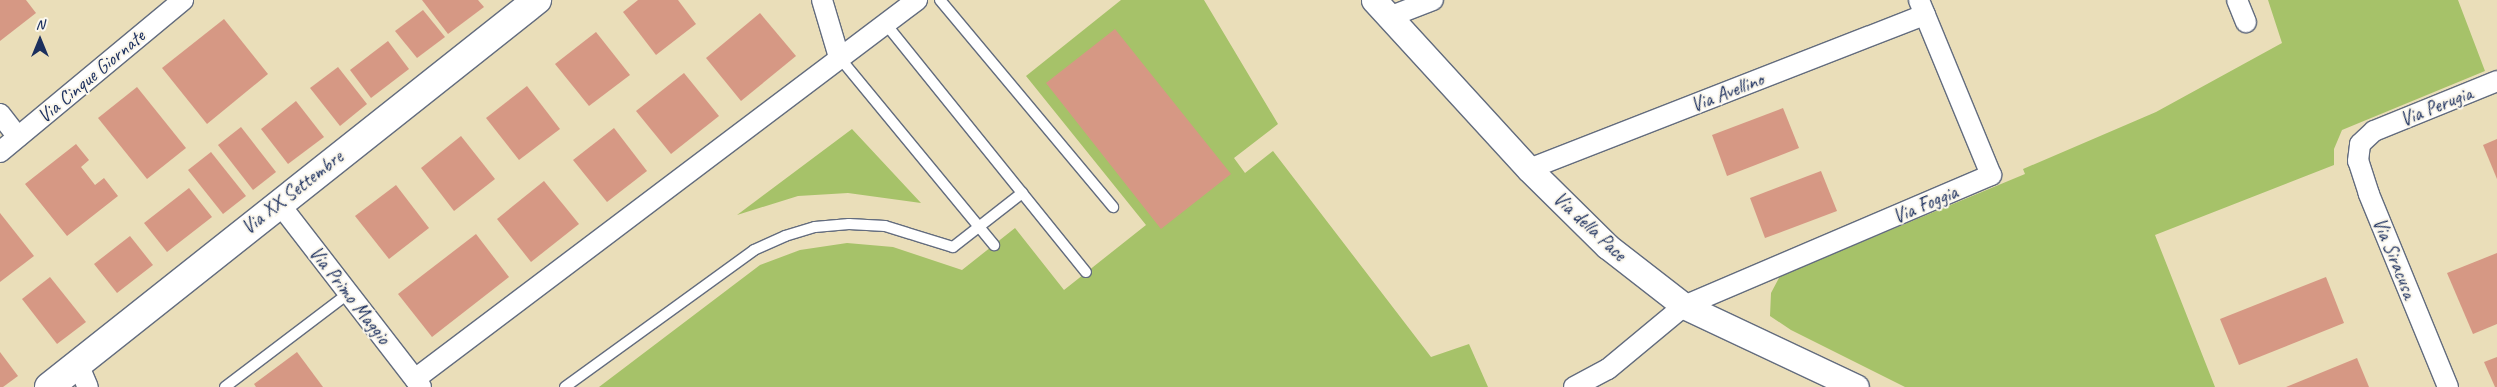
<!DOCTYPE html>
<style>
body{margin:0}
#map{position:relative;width:2497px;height:387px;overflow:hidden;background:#eadeb9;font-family:Caveat,sans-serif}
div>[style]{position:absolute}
.green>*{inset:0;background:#a6c269}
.building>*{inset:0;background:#d69884}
.roads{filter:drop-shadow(1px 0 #636c7e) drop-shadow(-1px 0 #636c7e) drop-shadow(0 1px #636c7e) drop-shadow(0 -1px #636c7e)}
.service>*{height:10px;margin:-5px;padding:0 5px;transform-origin:5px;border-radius:5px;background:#fff}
.minor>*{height:20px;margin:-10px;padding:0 10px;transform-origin:10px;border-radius:10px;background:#fff}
.tertiary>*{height:25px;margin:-12.5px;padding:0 12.5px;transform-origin:12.5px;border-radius:12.5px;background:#fff}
.secondary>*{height:28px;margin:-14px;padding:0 14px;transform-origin:14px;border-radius:14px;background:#fff}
span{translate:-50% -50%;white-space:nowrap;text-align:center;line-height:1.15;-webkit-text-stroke:4px #fbf7ec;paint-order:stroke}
.street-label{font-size:20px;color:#1b2f5e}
.north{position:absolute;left:15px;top:15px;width:50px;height:50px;-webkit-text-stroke:4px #fbf7ec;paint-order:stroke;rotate:0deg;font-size:14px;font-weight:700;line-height:20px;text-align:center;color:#1b2f5e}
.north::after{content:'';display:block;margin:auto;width:18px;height:22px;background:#1b2f5e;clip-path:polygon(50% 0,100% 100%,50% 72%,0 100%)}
</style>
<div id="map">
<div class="green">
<div style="clip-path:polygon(1121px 0,1204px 0,1278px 124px,1234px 158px,1245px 173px,1273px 151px,1431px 357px,1469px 344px,1488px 387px,599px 387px,760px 265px,800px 250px,847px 243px,893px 247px,962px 270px,1015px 228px,1064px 290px,1146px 225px,1026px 76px)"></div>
<div style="clip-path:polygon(2268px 0,2458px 0,2485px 71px,2342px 130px,2334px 149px,2334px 165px,2155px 235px,2215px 387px,1905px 387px,1791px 330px,1770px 316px,1771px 293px,1780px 276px,2025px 174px,2023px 169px,2156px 112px,2282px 43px)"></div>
<div style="clip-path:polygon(852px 129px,921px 203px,848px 193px,798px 196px,737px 215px)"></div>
</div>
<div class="building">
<div style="clip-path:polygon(0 0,26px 0,36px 13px,0 41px)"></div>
<div style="clip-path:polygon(422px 0,478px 0,484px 7px,448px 34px)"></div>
<div style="clip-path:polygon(638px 0,678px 0,696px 24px,656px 55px,623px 12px)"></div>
<div style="clip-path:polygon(423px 10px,445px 37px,417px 58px,395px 31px)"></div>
<div style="clip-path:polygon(760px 13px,796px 56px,741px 101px,706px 58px)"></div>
<div style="clip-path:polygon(224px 19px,268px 74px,207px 124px,162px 68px)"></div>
<div style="clip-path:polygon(1115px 29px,1231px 174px,1161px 229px,1046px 83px)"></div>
<div style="clip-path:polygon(596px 32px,630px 75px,589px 106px,555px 64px)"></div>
<div style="clip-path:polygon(388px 41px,409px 69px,371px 98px,350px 70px)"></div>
<div style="clip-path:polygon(338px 67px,367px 104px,340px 126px,310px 88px)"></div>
<div style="clip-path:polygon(684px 73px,719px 116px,671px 154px,636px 111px)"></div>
<div style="clip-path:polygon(527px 86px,560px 129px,519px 160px,486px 118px)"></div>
<div style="clip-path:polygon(137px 87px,186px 148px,147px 179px,98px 118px)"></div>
<div style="clip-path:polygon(296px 101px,324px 137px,288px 164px,261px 129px)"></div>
<div style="clip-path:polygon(1783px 108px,1799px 148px,1727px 176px,1712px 135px)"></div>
<div style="clip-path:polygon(241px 127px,276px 172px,253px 190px,218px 145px)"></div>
<div style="clip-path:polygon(614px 128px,647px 171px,607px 202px,573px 160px)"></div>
<div style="clip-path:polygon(461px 136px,495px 179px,454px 211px,421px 168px)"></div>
<div style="clip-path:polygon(2497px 139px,2497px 179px,2483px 145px)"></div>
<div style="clip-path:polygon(76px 144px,89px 160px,81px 167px,95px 185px,104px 178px,118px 196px,67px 236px,25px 184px)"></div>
<div style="clip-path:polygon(211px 152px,246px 196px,223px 214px,188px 170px)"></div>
<div style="clip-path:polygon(1821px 171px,1837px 211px,1765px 238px,1750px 198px)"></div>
<div style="clip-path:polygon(544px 181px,579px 224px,531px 262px,497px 219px)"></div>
<div style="clip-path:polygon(396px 185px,429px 228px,389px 259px,355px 216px)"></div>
<div style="clip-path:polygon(189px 188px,212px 217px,167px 252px,144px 223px)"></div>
<div style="clip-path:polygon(0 213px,34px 256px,0 282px)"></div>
<div style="clip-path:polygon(476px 234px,509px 277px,432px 337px,398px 294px)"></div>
<div style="clip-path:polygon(130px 236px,153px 265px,117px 293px,94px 264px)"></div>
<div style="clip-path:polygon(2497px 253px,2497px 324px,2473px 334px,2447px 273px)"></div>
<div style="clip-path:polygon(50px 277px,86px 322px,57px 344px,22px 299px)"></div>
<div style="clip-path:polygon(2326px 277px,2344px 323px,2239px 365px,2220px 319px)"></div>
<div style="clip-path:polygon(0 352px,18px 376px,3px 387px,0 387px)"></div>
<div style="clip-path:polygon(297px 352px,323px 387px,256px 387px,254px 384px)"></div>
<div style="clip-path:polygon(2497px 357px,2497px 387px,2495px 387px,2484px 362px)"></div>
<div style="clip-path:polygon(2357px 358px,2369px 387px,2286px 387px)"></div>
</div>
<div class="roads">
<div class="service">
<div style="left:940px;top:0;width:270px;rotate:50.1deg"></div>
<div style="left:885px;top:23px;width:320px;rotate:51.1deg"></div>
<div style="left:839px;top:57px;width:244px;rotate:50.5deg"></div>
<div style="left:225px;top:387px;width:156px;rotate:-37.2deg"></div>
<div style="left:565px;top:387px;width:233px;rotate:-35.9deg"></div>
<div style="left:754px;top:250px;width:34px;rotate:-24deg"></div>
<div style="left:785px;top:236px;width:31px;rotate:-17deg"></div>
<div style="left:815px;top:227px;width:34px;rotate:-5deg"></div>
<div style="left:849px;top:224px;width:36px;rotate:3deg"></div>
<div style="left:885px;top:226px;width:71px;rotate:17.2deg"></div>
<div style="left:953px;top:247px;width:88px;rotate:-38deg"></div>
</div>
<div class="minor">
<div style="left:822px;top:0;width:59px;rotate:73.4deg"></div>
<div style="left:2237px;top:0;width:24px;rotate:68deg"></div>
<div style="left:1389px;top:17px;width:47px;rotate:-21.1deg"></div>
<div style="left:0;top:114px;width:29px;rotate:52deg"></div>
<div style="left:0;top:152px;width:238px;rotate:-39.7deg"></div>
<div style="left:1529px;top:169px;width:425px;rotate:-21.3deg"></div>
<div style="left:278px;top:202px;width:234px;rotate:52.3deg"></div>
<div style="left:78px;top:364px;width:25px;rotate:67deg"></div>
<div style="left:415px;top:379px;width:629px;rotate:-37.05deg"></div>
<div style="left:1574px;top:387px;width:38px;rotate:-28deg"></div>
<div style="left:1608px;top:369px;width:99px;rotate:-39.7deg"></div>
<div style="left:1684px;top:306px;width:334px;rotate:-23.1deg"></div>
<div style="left:1991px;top:175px;width:189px;rotate:-112.4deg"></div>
<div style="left:2448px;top:387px;width:209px;rotate:-112.3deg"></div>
<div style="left:2369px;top:194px;width:35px;rotate:-108deg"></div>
<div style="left:2358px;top:161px;width:17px;rotate:-83deg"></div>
<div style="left:2360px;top:144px;width:19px;rotate:-43deg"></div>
<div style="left:2374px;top:131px;width:133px;rotate:-22.1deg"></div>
</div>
<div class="tertiary">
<div style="left:1374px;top:0;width:229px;rotate:47.5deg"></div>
<div style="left:1529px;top:169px;width:110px;rotate:44.6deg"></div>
<div style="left:1607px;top:246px;width:98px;rotate:37.9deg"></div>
<div style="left:1684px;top:306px;width:190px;rotate:25.2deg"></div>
</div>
<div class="secondary">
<div style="left:49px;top:387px;width:623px;rotate:-38.42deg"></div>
</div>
</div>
<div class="street-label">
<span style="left:91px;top:76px;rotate:-40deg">Via Cinque Giornate</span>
<span style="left:1727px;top:92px;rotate:-21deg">Via Avellino</span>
<span style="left:2436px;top:106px;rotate:-22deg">Via Perugia</span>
<span style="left:292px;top:192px;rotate:-38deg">Via XX Settembre</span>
<span style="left:1925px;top:204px;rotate:-23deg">Via Foggia</span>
<span style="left:1590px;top:226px;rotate:43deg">Via della Pace</span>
<span style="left:2395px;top:258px;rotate:68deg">Via Siracusa</span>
<span style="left:350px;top:295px;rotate:52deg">Via Primo Maggio</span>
</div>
<div class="north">N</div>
</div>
